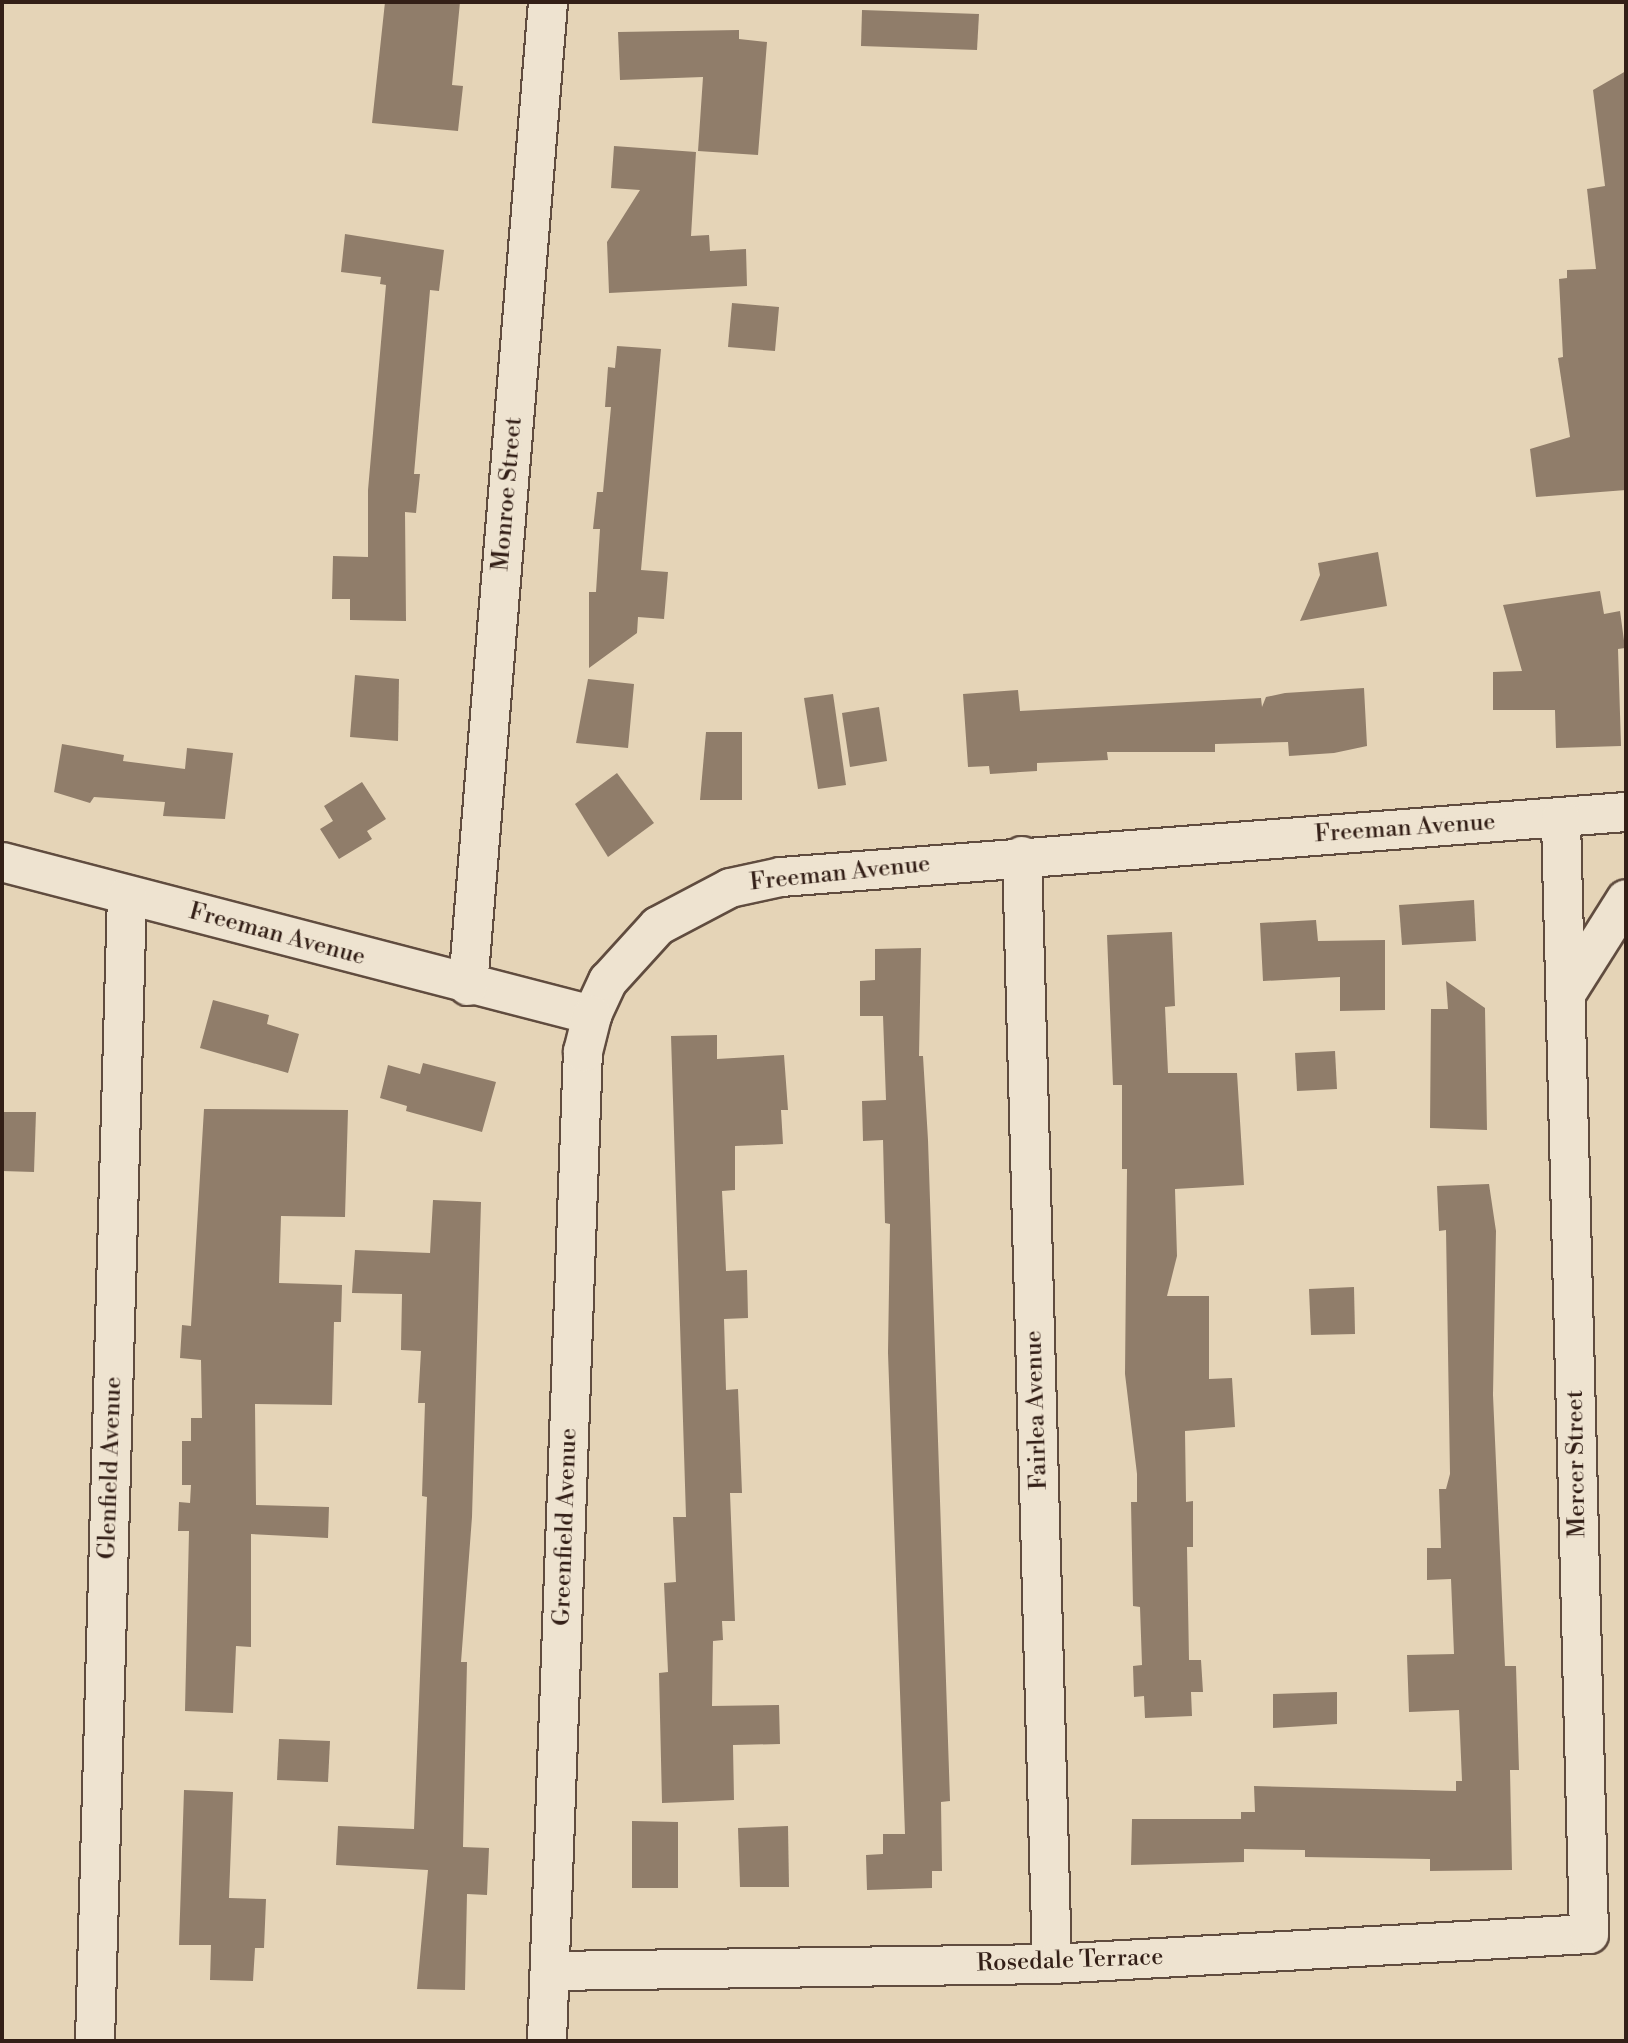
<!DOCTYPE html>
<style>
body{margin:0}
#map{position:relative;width:1628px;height:2043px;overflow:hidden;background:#e5d4b7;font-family:"Libre Bodoni",serif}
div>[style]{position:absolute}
.building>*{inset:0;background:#907d6a}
.roads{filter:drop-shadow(2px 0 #604c3f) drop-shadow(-2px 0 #604c3f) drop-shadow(0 2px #604c3f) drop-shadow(0 -2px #604c3f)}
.minor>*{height:38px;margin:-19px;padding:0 19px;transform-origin:19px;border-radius:19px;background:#eee3d0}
span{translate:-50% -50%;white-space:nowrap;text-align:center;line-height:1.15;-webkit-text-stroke:5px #eee3d0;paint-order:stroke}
.street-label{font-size:24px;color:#331f17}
.frame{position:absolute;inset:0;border:4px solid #331f17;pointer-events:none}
</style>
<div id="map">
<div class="building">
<div style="clip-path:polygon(385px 2px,460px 2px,452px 85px,463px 86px,458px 131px,372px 123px)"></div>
<div style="clip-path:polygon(862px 10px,979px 14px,977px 50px,861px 46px)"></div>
<div style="clip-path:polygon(739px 30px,739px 39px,767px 42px,758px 155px,698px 151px,703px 77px,620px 80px,618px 32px)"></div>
<div style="clip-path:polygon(1626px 71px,1626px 490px,1536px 497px,1530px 449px,1570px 437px,1558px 358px,1563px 357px,1559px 279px,1567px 278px,1567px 270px,1596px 269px,1587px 189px,1605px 186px,1593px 90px)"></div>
<div style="clip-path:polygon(614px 146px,696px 152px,691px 236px,709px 235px,710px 251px,746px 249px,747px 286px,609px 293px,607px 242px,640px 190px,611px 188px)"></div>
<div style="clip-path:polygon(345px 234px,444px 250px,439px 291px,430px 290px,414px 474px,420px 474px,416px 513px,405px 512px,406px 621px,350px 620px,350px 599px,332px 599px,333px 556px,368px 557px,368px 490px,386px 285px,380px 284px,381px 277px,341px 272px)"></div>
<div style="clip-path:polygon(732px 303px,779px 307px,775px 351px,728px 347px)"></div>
<div style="clip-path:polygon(617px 346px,661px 349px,641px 570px,668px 572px,664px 619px,638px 617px,637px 633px,589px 668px,589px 592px,596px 592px,600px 529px,593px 529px,597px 492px,603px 492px,611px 407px,605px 407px,608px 367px,615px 368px)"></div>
<div style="clip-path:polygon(1378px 552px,1387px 606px,1300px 621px,1320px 575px,1318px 563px)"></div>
<div style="clip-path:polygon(1600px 591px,1604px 614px,1620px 611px,1625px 648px,1618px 649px,1621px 746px,1556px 748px,1555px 710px,1493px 710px,1493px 672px,1522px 671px,1503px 605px)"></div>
<div style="clip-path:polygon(355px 675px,399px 679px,398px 741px,350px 737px)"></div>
<div style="clip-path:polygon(588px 679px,634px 684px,628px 748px,576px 743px)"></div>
<div style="clip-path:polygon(1364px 688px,1367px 746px,1334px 753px,1289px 756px,1288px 742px,1215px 744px,1215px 752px,1107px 752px,1108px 760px,1037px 763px,1037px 771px,990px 774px,989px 766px,968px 767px,963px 694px,1018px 690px,1020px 711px,1261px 698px,1262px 707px,1266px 697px,1285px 693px)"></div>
<div style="clip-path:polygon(833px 694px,846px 785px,818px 789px,804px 698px)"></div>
<div style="clip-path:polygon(879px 707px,887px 761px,850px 767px,842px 713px)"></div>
<div style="clip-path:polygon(706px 732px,742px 732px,742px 800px,700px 800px)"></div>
<div style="clip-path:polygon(62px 744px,124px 755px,123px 761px,185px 769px,187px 748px,233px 753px,225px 819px,163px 816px,165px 802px,94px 797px,90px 803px,54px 792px)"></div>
<div style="clip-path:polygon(617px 773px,654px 823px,608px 857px,575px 804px)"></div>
<div style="clip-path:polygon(362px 782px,386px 819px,367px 831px,372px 839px,339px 859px,320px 829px,333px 821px,324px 806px)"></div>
<div style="clip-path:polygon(1474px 900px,1476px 941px,1402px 945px,1399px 905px)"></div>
<div style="clip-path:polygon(1316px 920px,1318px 941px,1385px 940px,1385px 1010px,1340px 1011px,1340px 977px,1263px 981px,1260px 923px)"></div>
<div style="clip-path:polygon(1172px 932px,1175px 1006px,1165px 1007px,1168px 1073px,1237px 1073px,1244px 1185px,1175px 1189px,1177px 1256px,1167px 1296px,1209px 1296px,1209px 1379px,1232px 1378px,1235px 1427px,1185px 1431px,1186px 1502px,1193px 1501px,1193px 1547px,1187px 1547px,1189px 1660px,1201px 1660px,1203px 1692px,1191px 1692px,1192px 1716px,1145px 1718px,1144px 1696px,1134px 1697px,1133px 1666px,1142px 1665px,1140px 1607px,1133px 1606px,1131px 1502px,1137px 1502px,1137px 1474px,1125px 1374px,1127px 1169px,1122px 1169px,1122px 1085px,1113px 1085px,1107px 935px)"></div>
<div style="clip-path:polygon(921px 948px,919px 1056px,923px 1056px,928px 1140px,950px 1801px,941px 1802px,942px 1871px,932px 1871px,932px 1888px,867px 1890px,866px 1855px,883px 1854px,883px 1834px,905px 1834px,888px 1353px,890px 1224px,885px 1223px,883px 1140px,863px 1141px,862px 1101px,886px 1100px,883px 1016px,860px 1016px,860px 981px,875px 980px,875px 949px)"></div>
<div style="clip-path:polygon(1446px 981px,1485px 1008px,1487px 1130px,1430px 1128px,1431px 1009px,1448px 1009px)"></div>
<div style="clip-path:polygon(213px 1000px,269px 1015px,267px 1024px,299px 1034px,288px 1073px,200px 1048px)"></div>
<div style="clip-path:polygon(717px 1035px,717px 1059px,784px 1055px,788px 1110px,781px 1110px,783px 1144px,735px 1146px,735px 1190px,722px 1191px,726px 1271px,747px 1270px,748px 1318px,724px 1319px,726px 1390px,738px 1389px,742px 1493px,730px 1493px,735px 1621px,722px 1621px,723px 1640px,713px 1641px,712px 1706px,779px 1705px,780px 1744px,733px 1745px,734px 1800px,662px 1803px,659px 1673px,668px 1672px,664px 1583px,676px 1582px,673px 1517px,686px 1517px,671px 1036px)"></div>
<div style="clip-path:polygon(1335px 1051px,1337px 1089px,1297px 1091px,1295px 1053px)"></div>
<div style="clip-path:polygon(423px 1063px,496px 1082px,482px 1132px,406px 1111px,407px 1106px,380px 1098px,388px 1065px,420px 1074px)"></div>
<div style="clip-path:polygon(204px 1109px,348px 1110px,345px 1217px,281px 1216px,279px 1283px,342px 1285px,341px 1322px,334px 1322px,332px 1405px,255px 1404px,256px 1505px,329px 1507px,328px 1538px,251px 1534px,251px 1647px,236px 1646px,233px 1713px,185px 1711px,189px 1531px,178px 1531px,179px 1502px,190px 1503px,191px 1485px,182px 1485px,182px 1441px,191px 1441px,191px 1418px,202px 1418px,201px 1360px,180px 1358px,182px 1325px,191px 1326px)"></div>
<div style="clip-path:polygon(2px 1112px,36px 1112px,34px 1172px,2px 1171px)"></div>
<div style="clip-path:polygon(1489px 1184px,1496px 1231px,1493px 1395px,1505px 1666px,1516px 1666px,1519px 1770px,1510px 1770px,1512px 1870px,1430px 1871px,1430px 1859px,1305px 1857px,1305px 1850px,1244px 1849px,1244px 1862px,1131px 1865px,1132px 1819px,1241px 1819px,1241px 1812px,1255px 1812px,1254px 1786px,1456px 1791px,1456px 1781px,1462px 1781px,1459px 1710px,1409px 1712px,1407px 1655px,1454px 1654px,1451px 1579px,1427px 1580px,1427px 1548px,1441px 1548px,1439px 1489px,1446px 1489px,1450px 1474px,1446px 1230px,1439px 1231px,1437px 1186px)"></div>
<div style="clip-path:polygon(433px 1200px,481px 1202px,472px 1517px,461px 1662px,467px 1662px,463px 1847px,489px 1848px,487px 1895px,467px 1894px,465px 1990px,417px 1989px,428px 1870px,336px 1865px,338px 1826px,414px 1829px,427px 1497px,422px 1496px,425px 1403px,418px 1403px,421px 1351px,401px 1350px,402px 1294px,352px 1293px,355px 1250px,430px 1253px)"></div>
<div style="clip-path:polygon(1354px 1287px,1355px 1334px,1311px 1335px,1309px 1289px)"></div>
<div style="clip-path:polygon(1337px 1692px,1337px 1724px,1273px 1728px,1273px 1694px)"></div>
<div style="clip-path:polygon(279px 1739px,330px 1741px,328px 1782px,277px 1780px)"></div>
<div style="clip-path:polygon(184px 1790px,233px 1792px,229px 1898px,266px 1899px,264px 1948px,255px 1948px,253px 1981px,210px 1980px,211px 1945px,179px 1945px)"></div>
<div style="clip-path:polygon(632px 1821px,678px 1822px,678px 1888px,632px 1888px)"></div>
<div style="clip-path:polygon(788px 1826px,789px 1887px,740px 1887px,738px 1828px)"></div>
</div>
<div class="roads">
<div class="minor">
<div style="left:1022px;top:856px;width:1108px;rotate:88.45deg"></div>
<div style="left:2px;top:862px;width:610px;rotate:14.54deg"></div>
<div style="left:592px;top:1015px;width:38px;rotate:-65deg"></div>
<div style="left:608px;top:981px;width:74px;rotate:-47.7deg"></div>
<div style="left:658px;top:926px;width:81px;rotate:-27.8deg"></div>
<div style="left:730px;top:888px;width:52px;rotate:-12.2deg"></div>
<div style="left:781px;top:877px;width:847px;rotate:-4.4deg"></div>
<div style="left:468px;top:986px;width:987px;rotate:-85.35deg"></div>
<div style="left:1566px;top:994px;width:112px;rotate:-57.7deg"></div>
<div style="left:550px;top:1971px;width:502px;rotate:-0.8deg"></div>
<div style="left:1052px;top:1964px;width:538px;rotate:-3.2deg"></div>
<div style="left:1589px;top:1934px;width:1116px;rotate:-91.44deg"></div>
<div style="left:95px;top:2041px;width:1146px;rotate:-88.4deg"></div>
<div style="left:547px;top:2041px;width:990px;rotate:-87.92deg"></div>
<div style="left:583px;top:1052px;width:38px;rotate:-76deg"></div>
</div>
</div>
<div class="street-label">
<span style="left:508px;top:494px;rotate:-85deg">Monroe Street</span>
<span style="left:1405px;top:829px;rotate:-4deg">Freeman Avenue</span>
<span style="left:840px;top:874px;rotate:-6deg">Freeman Avenue</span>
<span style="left:277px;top:935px;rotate:15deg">Freeman Avenue</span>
<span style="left:1037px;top:1410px;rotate:-92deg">Fairlea Avenue</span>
<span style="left:1577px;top:1464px;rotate:-91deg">Mercer Street</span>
<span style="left:111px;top:1468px;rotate:-88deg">Glenfield Avenue</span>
<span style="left:566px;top:1527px;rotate:-88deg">Greenfield Avenue</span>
<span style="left:1070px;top:1961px;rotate:-2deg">Rosedale Terrace</span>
</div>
<div class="frame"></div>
</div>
